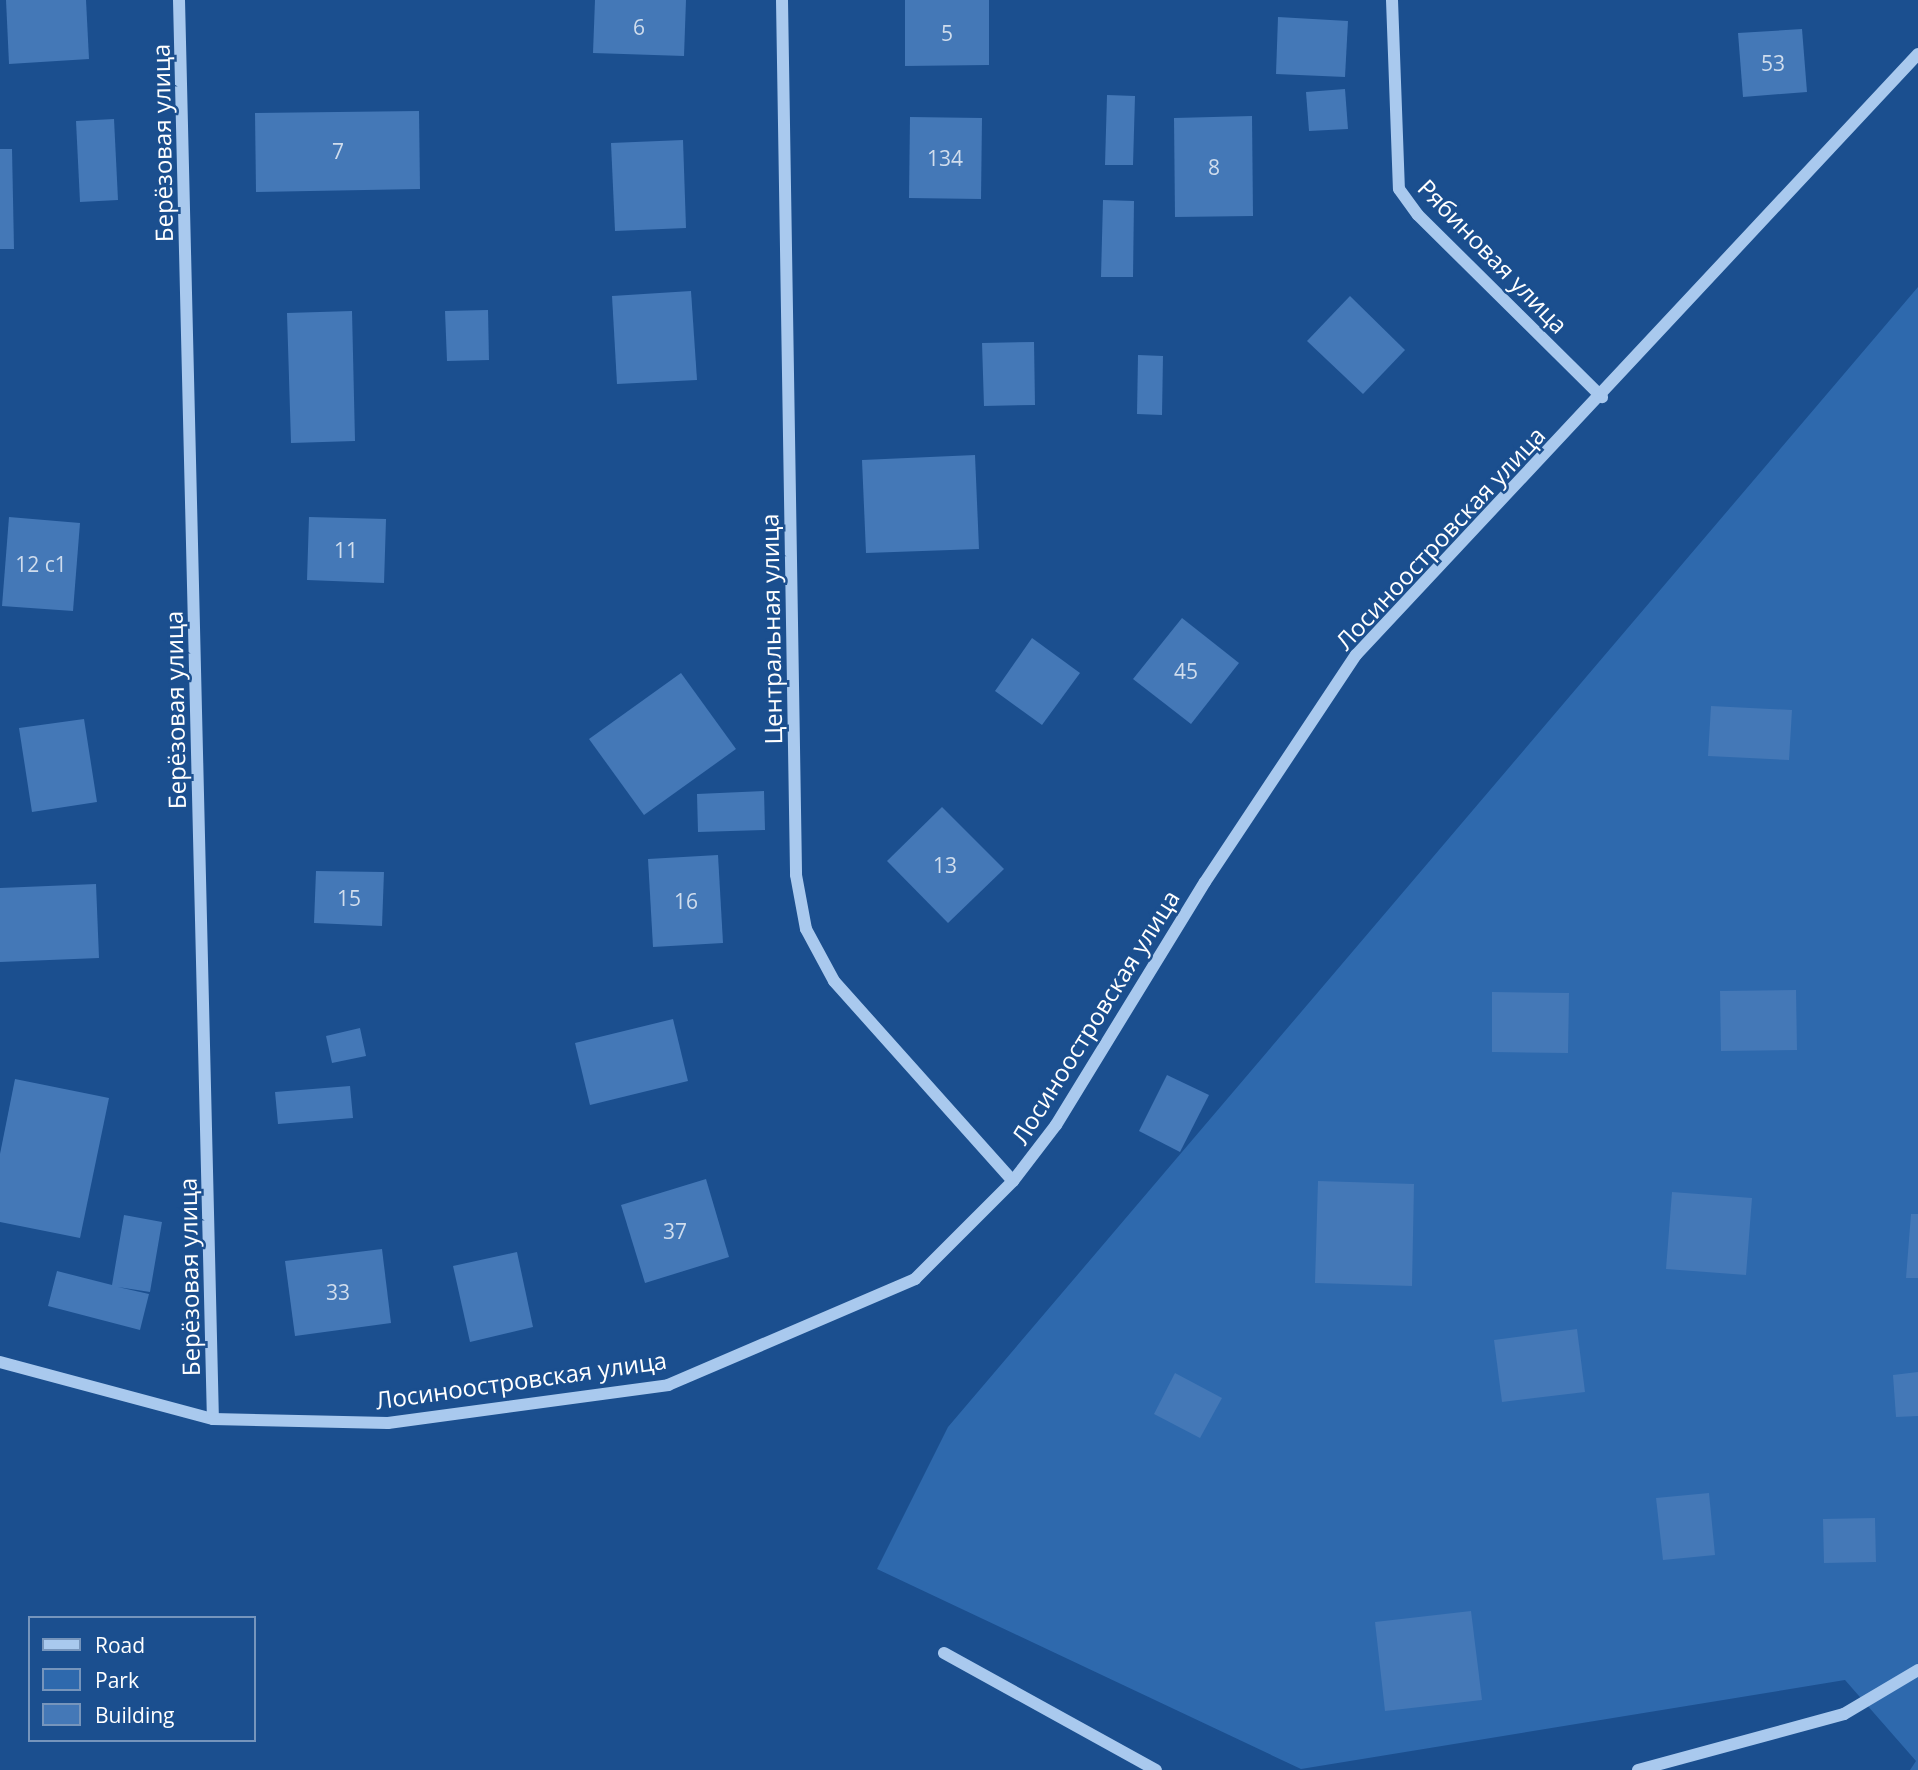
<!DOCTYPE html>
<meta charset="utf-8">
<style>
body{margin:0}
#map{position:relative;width:1918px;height:1770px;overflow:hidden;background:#1b4f8f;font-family:"Open Sans",sans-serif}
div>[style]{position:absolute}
.green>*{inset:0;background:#2e69ad}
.building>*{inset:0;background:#4478b7}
.minor>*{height:12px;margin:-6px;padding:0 6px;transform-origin:6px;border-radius:6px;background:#a9c9ee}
span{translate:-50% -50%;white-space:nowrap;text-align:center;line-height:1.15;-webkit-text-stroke:5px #1b4f8f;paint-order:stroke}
.number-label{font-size:21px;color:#d0dded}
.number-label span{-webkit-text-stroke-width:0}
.street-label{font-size:24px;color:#fff}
.legend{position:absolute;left:28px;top:1616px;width:228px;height:126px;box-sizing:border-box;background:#1b4f8f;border:2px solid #7695bc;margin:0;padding:9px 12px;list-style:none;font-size:21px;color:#fff}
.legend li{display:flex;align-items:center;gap:14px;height:35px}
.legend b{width:35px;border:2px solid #7695bc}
</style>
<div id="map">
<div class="green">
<div style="clip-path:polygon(1918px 287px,1918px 1770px,1910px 1770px,1916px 1761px,1845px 1680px,1301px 1769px,877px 1569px,948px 1427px)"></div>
</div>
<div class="building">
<div style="clip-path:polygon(6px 0,86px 0,89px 59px,9px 64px)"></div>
<div style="clip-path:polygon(595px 0,686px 0,684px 56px,593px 53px)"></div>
<div style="clip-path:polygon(905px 0,989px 0,989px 65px,905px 66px)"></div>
<div style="clip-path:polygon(1278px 17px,1348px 21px,1345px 77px,1276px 74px)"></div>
<div style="clip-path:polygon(1802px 29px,1807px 92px,1743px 97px,1738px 33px)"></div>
<div style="clip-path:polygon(1345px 89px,1348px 129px,1309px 131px,1306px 92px)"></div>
<div style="clip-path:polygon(1107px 95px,1135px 96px,1133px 165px,1105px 165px)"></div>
<div style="clip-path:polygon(419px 111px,420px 189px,256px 192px,255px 113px)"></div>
<div style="clip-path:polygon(1252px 116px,1253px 216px,1175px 217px,1174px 118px)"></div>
<div style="clip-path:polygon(910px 117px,982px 118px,981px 199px,909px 198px)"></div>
<div style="clip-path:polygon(114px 119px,118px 200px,80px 202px,76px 121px)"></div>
<div style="clip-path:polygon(683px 140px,686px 228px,615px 231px,611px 143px)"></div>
<div style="clip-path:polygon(0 149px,12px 149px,14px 249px,0 249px)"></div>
<div style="clip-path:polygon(1103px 200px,1134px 201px,1133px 277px,1101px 277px)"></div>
<div style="clip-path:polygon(691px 291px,697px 380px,617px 384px,612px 296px)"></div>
<div style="clip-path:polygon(1350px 296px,1405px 350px,1363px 394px,1307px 341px)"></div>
<div style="clip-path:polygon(488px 310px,489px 360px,447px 361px,445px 311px)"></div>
<div style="clip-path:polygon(352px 311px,355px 441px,291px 443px,287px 313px)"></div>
<div style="clip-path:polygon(1034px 342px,1035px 405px,984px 406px,982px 343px)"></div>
<div style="clip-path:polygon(1138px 355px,1163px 356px,1162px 415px,1137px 414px)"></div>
<div style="clip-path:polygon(975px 455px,979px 549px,866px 553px,862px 460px)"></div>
<div style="clip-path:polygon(9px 517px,80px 523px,73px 611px,2px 606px)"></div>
<div style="clip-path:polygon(309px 517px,386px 519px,384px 583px,307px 580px)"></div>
<div style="clip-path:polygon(1182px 618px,1239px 663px,1191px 724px,1133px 679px)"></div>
<div style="clip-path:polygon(1032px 638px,1080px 673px,1042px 725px,995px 691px)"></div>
<div style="clip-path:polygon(681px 673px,736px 749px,644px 815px,589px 739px)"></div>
<div style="clip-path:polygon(1711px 706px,1792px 710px,1789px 760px,1708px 756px)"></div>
<div style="clip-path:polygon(84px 719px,97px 802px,32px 812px,19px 728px)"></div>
<div style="clip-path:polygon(764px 791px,765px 830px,698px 832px,697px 794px)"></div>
<div style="clip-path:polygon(942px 807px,1004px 869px,948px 923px,887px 861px)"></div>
<div style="clip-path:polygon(718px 855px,723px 943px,653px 947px,648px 859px)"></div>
<div style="clip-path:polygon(316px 871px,384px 872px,382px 926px,314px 923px)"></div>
<div style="clip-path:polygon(96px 884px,99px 958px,0 962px,0 888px)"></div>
<div style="clip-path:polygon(1796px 990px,1797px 1050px,1721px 1051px,1720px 991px)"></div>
<div style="clip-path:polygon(1492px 992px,1569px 993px,1568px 1053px,1492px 1052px)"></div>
<div style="clip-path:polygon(673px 1019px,688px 1081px,590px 1105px,575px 1043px)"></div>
<div style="clip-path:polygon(360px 1028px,366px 1056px,332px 1063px,326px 1036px)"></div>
<div style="clip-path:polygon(1167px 1075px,1209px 1095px,1180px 1152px,1139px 1131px)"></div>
<div style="clip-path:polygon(15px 1079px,109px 1098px,80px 1238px,0 1222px,0 1154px)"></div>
<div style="clip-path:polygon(350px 1086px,353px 1118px,278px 1124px,275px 1092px)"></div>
<div style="clip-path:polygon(706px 1179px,729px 1257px,645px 1283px,621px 1205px)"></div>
<div style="clip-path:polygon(1318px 1181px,1414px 1184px,1412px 1286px,1315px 1283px)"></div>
<div style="clip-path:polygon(1672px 1192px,1752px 1198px,1746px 1275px,1666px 1269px)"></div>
<div style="clip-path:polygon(1911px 1214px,1918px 1214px,1918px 1278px,1906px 1278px)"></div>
<div style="clip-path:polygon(124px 1215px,162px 1222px,150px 1292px,118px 1287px,149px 1294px,140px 1330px,48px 1306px,57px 1271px,112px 1285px)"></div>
<div style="clip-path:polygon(382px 1249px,391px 1323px,295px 1336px,285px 1261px)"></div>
<div style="clip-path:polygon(517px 1252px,533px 1327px,470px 1342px,453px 1266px)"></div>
<div style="clip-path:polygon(1577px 1329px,1585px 1392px,1502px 1402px,1494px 1340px)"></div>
<div style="clip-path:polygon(1918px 1372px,1918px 1416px,1896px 1417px,1893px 1375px)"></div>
<div style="clip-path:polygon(1175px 1373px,1222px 1398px,1200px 1438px,1154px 1414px)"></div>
<div style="clip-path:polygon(1709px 1493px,1715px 1555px,1663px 1560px,1656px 1498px)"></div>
<div style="clip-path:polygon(1875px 1518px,1876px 1562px,1824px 1563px,1823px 1519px)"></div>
<div style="clip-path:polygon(1471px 1611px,1482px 1700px,1385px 1711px,1375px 1622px)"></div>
</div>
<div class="minor">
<div style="left:179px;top:0;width:1419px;rotate:88.63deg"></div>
<div style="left:782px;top:0;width:875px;rotate:89.08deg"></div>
<div style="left:796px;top:875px;width:55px;rotate:79.5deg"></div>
<div style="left:806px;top:929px;width:59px;rotate:61.7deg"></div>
<div style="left:834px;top:981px;width:268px;rotate:48.2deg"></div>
<div style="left:1392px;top:0;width:189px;rotate:87.9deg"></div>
<div style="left:1399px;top:189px;width:32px;rotate:54deg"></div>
<div style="left:1418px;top:215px;width:259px;rotate:44.7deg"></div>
<div style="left:0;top:1362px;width:220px;rotate:15deg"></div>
<div style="left:213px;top:1419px;width:175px;rotate:1.3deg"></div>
<div style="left:388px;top:1423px;width:283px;rotate:-7.7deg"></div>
<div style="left:668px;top:1385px;width:269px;rotate:-23.2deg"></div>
<div style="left:915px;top:1279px;width:139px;rotate:-45deg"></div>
<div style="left:1013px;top:1181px;width:71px;rotate:-52.5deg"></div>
<div style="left:1056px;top:1125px;width:285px;rotate:-58.5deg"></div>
<div style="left:1205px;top:882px;width:273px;rotate:-56.4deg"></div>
<div style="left:1356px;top:655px;width:823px;rotate:-46.92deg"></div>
<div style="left:944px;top:1653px;width:242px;rotate:28.9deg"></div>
<div style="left:1638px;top:1770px;width:213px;rotate:-15.2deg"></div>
<div style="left:1844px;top:1714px;width:86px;rotate:-30.7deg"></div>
</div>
<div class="number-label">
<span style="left:639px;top:27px">6</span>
<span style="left:947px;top:33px">5</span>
<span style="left:1773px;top:63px">53</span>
<span style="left:338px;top:151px">7</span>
<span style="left:945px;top:158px">134</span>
<span style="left:1214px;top:167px">8</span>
<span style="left:346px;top:550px">11</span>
<span style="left:41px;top:564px">12 с1</span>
<span style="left:1186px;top:671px">45</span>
<span style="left:945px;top:865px">13</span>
<span style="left:349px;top:898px">15</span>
<span style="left:686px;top:901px">16</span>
<span style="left:675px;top:1231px">37</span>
<span style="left:338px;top:1292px">33</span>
</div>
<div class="street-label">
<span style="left:162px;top:143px;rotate:-91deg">Берёзовая улица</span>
<span style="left:1493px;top:256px;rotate:46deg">Рябиновая улица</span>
<span style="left:1440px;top:538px;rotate:-47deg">Лосиноостровская улица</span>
<span style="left:771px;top:629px;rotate:-91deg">Центральная улица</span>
<span style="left:175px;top:710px;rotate:-91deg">Берёзовая улица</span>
<span style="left:1095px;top:1017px;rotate:-58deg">Лосиноостровская улица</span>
<span style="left:189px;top:1277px;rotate:-91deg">Берёзовая улица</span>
<span style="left:521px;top:1380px;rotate:-8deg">Лосиноостровская улица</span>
</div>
<ul class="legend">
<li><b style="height:9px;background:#a9c9ee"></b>Road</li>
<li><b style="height:19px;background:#2e69ad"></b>Park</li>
<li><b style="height:19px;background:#4478b7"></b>Building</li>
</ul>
</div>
